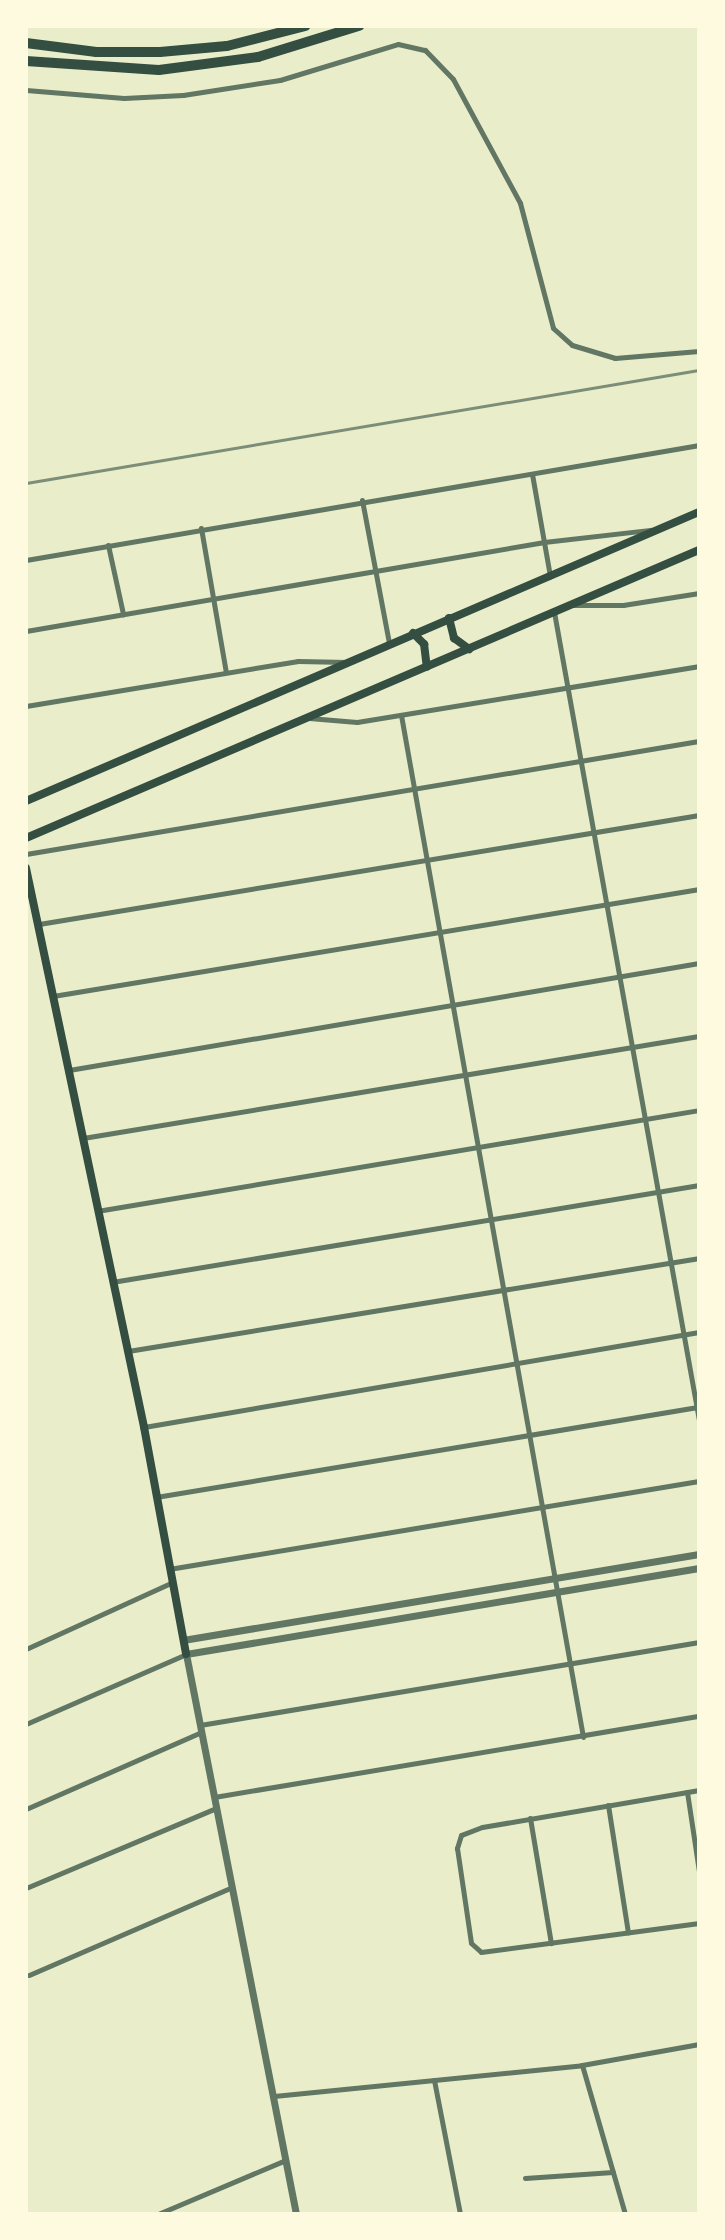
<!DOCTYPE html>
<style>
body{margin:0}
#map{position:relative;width:725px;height:2240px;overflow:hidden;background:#e9edc9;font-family:Literata,serif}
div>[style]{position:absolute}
.minor>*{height:5px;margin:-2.5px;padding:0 2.5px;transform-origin:2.5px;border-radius:2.5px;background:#617663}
.tertiary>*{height:7px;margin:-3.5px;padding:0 3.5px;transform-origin:3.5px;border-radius:3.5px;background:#617663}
.secondary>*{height:8px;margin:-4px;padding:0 4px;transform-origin:4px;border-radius:4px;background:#344e41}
.motorway>*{height:10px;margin:-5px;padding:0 5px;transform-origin:5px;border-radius:5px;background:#344e41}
.rail>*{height:3px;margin:-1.5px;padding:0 1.5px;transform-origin:1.5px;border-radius:1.5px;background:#7c8e77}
span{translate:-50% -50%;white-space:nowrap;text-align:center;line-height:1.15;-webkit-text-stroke:8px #fefae0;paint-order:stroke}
.frame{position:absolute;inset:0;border:28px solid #fefae0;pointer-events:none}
</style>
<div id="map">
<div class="minor">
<div style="left:26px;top:90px;width:98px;rotate:4.7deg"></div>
<div style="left:124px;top:98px;width:59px;rotate:-2.9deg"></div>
<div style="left:183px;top:95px;width:98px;rotate:-8.8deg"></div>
<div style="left:280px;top:80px;width:123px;rotate:-17deg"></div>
<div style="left:398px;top:44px;width:28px;rotate:13deg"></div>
<div style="left:425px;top:50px;width:40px;rotate:46deg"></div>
<div style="left:453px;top:79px;width:141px;rotate:61.6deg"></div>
<div style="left:520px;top:203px;width:129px;rotate:75.2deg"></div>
<div style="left:553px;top:328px;width:25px;rotate:42deg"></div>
<div style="left:572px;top:345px;width:45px;rotate:16.8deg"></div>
<div style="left:615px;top:358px;width:84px;rotate:-4.8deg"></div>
<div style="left:532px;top:474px;width:104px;rotate:80deg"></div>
<div style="left:362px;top:500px;width:146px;rotate:79.3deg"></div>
<div style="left:201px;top:528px;width:146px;rotate:80.2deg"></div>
<div style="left:108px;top:545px;width:71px;rotate:77.7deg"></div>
<div style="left:26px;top:560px;width:683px;rotate:-9.7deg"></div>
<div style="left:573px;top:605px;width:50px"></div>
<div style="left:623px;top:605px;width:77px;rotate:-9deg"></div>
<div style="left:554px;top:612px;width:821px;rotate:79.83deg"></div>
<div style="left:26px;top:631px;width:526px;rotate:-9.75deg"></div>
<div style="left:544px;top:542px;width:107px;rotate:-6.5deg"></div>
<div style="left:26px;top:706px;width:276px;rotate:-9.4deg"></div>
<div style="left:298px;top:661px;width:49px;rotate:1.2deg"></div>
<div style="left:401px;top:715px;width:1038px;rotate:79.9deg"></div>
<div style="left:309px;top:718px;width:48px;rotate:4.8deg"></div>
<div style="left:357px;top:722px;width:347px;rotate:-9.3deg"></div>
<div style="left:26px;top:854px;width:682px;rotate:-9.53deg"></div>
<div style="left:39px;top:924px;width:669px;rotate:-9.38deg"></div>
<div style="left:53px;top:996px;width:655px;rotate:-9.4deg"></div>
<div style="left:69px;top:1070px;width:639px;rotate:-9.64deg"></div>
<div style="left:83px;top:1138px;width:624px;rotate:-9.4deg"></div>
<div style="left:97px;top:1211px;width:610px;rotate:-9.52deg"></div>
<div style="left:112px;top:1282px;width:595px;rotate:-9.38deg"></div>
<div style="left:128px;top:1351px;width:579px;rotate:-9.25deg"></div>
<div style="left:144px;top:1427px;width:563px;rotate:-9.71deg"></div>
<div style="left:156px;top:1497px;width:549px;rotate:-9.43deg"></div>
<div style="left:169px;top:1569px;width:537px;rotate:-9.43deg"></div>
<div style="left:26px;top:1649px;width:159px;rotate:-24.5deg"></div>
<div style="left:26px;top:1724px;width:175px;rotate:-23.6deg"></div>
<div style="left:200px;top:1725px;width:506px;rotate:-9.44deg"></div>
<div style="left:699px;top:1790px;width:220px;rotate:170.3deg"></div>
<div style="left:482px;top:1827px;width:22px;rotate:159deg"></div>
<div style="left:461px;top:1835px;width:14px;rotate:107deg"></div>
<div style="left:457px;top:1848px;width:96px;rotate:81.6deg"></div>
<div style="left:471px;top:1943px;width:13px;rotate:42deg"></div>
<div style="left:481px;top:1952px;width:220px;rotate:-7.6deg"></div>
<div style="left:687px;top:1792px;width:80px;rotate:81.4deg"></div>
<div style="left:214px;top:1797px;width:492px;rotate:-9.5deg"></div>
<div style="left:608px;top:1805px;width:129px;rotate:81.1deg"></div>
<div style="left:26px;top:1809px;width:191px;rotate:-23.7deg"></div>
<div style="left:530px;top:1818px;width:127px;rotate:80.5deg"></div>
<div style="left:26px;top:1888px;width:206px;rotate:-22.8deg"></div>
<div style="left:29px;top:1975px;width:221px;rotate:-23.4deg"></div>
<div style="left:582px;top:2065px;width:155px;rotate:73.9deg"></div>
<div style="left:434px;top:2080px;width:136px;rotate:79deg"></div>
<div style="left:274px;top:2096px;width:310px;rotate:-5.7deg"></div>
<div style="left:582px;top:2065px;width:119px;rotate:-10.2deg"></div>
<div style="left:525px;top:2178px;width:88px;rotate:-3.9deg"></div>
<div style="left:158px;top:2214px;width:139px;rotate:-22.9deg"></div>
</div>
<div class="tertiary">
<div style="left:183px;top:1640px;width:523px;rotate:-9.46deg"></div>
<div style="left:296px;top:2214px;width:571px;rotate:-101.11deg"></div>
<div style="left:186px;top:1654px;width:520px;rotate:-9.52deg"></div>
</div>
<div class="secondary">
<div style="left:449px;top:618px;width:21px;rotate:76deg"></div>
<div style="left:454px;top:638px;width:19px;rotate:36deg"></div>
<div style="left:413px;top:633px;width:16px;rotate:45deg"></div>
<div style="left:424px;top:644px;width:23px;rotate:83deg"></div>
<div style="left:26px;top:801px;width:732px;rotate:-23.24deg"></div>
<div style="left:26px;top:838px;width:732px;rotate:-23.17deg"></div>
<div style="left:26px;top:868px;width:571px;rotate:78.08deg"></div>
<div style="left:144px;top:1427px;width:231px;rotate:79.5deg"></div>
</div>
<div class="motorway">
<div style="left:26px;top:43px;width:71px;rotate:7.3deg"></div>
<div style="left:96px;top:52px;width:64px"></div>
<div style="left:160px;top:52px;width:67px;rotate:-5.1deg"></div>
<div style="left:227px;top:46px;width:81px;rotate:-14.4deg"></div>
<div style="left:26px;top:61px;width:133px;rotate:3.9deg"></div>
<div style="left:159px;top:70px;width:100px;rotate:-7.5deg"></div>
<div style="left:258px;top:57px;width:106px;rotate:-17.1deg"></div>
</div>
<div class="rail">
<div style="left:26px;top:483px;width:682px;rotate:-9.53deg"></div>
</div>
<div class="frame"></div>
</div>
